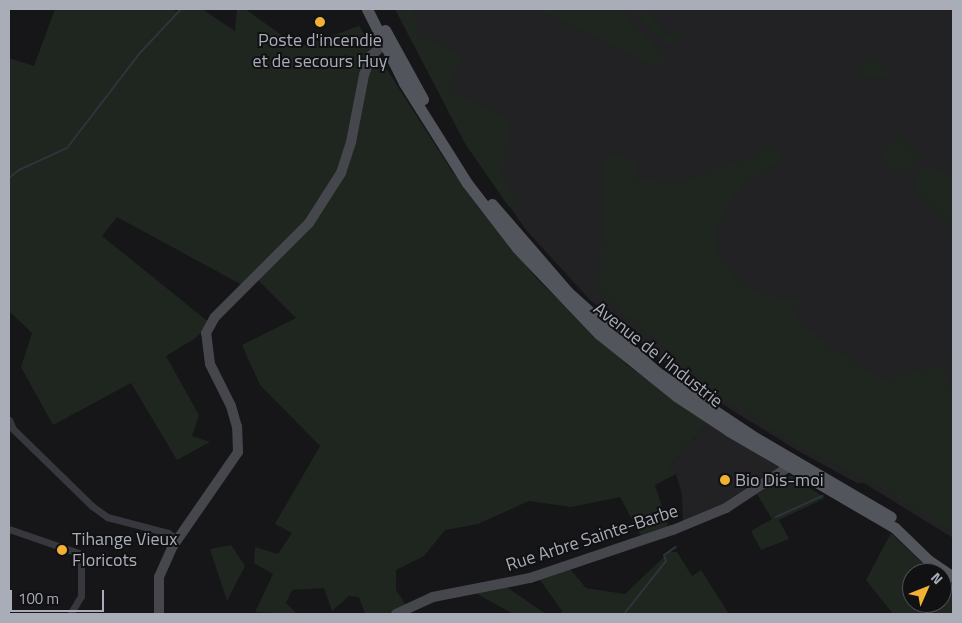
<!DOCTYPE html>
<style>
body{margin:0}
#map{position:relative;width:962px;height:623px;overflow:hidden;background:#161618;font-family:"Titillium Web",sans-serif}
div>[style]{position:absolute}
.built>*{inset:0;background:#222225}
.green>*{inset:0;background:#1e261f}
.stream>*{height:2px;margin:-1px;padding:0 1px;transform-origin:1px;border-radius:1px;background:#2c353c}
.street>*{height:7px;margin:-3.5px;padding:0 3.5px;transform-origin:3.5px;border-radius:3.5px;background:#37383d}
.secondary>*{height:10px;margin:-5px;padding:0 5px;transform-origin:5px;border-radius:5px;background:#45474d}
.primary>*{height:11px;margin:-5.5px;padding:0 5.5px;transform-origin:5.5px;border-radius:5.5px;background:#53555c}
.dots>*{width:14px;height:14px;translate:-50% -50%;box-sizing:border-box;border:2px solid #111113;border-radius:50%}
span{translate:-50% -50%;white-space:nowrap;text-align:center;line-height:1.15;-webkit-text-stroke:4px #111113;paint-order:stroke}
.poi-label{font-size:18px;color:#a8adb8}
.left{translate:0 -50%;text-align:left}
.street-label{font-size:18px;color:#a8adb8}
.frame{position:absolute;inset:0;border:10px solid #a8adb8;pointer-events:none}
.north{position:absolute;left:902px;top:563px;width:50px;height:50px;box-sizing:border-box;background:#111113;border:1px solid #4d4f55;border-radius:50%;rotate:46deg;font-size:14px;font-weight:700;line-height:20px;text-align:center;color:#a8adb8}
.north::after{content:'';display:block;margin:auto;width:18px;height:22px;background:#f2b134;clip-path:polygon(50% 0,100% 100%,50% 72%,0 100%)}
.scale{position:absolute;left:10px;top:590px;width:94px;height:22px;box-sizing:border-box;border:2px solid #a8adb8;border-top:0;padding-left:6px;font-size:15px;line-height:18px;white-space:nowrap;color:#a8adb8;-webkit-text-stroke:4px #111113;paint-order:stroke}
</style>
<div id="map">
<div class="built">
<div style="clip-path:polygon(395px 9px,953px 9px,953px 538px,864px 483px,857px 483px,800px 452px,735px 412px,690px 383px,590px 300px,527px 231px,466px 145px)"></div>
<div style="clip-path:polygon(708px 423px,782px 469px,757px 494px,688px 528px,683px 522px,682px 494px,676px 474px,669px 466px)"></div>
</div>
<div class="green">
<div style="clip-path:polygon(55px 9px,171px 9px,177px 12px,178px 9px,202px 9px,235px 31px,237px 9px,245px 9px,293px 43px,303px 46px,359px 26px,452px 171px,537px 279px,627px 365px,708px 423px,669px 466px,676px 474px,655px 485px,668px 526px,641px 536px,620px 497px,571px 507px,529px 501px,478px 524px,445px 530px,424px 556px,396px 570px,396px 590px,408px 608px,396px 614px,365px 614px,359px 597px,349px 596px,332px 611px,324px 588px,292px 590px,286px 603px,297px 614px,255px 612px,273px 574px,254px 563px,255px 547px,278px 554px,292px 533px,275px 524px,320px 446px,260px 385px,242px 345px,296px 318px,254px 276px,244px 286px,117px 217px,102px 236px,211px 324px,194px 339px,166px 356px,199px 415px,192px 436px,210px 442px,177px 460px,131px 383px,53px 425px,21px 367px,32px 333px,9px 311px,9px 58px,34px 66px)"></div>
<div style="clip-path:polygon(395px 9px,412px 9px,419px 34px,463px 56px,449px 85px,453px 92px,510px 120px,502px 176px,519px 202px,509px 207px,466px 145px)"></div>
<div style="clip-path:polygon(537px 9px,619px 9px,667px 58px,657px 67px)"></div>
<div style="clip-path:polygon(631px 9px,644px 9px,670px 38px,681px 28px,686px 33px,674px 44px,666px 45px)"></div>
<div style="clip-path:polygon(873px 55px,895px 77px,852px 78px)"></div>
<div style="clip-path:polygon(898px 135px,916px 154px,924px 156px,905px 170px,894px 170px,882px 159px,882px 151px)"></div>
<div style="clip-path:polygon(766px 143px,785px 157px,741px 187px,727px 207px,716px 232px,719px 255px,736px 279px,754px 290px,779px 299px,805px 302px,793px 315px,823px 342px,877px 377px,888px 378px,944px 365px,953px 396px,953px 533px,866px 479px,803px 449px,740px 410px,693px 376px,599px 290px,605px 155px,635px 158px,635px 178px,682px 184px,711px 168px,750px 159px)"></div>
<div style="clip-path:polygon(930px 166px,953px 176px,953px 229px,916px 191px,913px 183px,920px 170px)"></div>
<div style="clip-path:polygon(783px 476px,792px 476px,825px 498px,779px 520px,789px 539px,761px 550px,751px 531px,772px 519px,757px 494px)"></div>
<div style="clip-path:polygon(891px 533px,933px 573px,912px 573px,912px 603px,942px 603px,942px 579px,953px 587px,953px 614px,893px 614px,866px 580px)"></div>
<div style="clip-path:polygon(231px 545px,245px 566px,227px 601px,210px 549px)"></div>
<div style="clip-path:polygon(669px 552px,677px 552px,692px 576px,701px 570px,729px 614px,560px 614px,562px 611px,540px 580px,570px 569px,586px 588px,625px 594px)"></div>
<div style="clip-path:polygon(502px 584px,546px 614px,513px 614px,470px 590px)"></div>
</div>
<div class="stream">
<div style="left:9px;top:178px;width:13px;rotate:-39deg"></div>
<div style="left:19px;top:170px;width:53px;rotate:-24.6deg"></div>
<div style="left:67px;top:148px;width:118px;rotate:-52.5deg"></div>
<div style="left:139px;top:54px;width:62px;rotate:-47deg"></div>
<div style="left:776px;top:517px;width:51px;rotate:-24.5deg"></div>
<div style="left:624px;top:614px;width:68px;rotate:-51.6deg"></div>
<div style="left:666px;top:561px;width:6px;rotate:-108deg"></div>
<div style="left:664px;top:555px;width:14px;rotate:-34deg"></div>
</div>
<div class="street">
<div style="left:9px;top:420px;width:10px;rotate:66deg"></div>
<div style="left:13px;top:429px;width:110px;rotate:44.3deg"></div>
<div style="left:92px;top:506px;width:19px;rotate:36deg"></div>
<div style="left:107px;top:517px;width:63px;rotate:14.7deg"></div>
<div style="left:168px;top:533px;width:11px;rotate:34deg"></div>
<div style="left:9px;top:529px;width:76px;rotate:19.1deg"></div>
<div style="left:81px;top:554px;width:42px;rotate:90deg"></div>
<div style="left:81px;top:596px;width:21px;rotate:121deg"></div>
</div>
<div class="secondary">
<div style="left:159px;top:614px;width:37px;rotate:-90deg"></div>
<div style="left:159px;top:577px;width:34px;rotate:-66deg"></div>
<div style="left:173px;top:546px;width:114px;rotate:-55.3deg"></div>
<div style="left:238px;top:452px;width:25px;rotate:-92deg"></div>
<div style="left:237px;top:427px;width:22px;rotate:-106deg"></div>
<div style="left:231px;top:406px;width:47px;rotate:-116.6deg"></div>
<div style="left:210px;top:364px;width:31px;rotate:-97deg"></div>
<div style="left:206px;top:333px;width:18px;rotate:-61deg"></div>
<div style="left:215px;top:317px;width:133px;rotate:-45deg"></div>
<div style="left:309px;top:223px;width:59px;rotate:-57.4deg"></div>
<div style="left:341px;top:173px;width:33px;rotate:-72deg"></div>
<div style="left:351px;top:142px;width:68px;rotate:-79deg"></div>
<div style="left:364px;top:75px;width:20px;rotate:-70deg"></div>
<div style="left:371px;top:56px;width:18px;rotate:-43deg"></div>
<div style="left:396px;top:614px;width:41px;rotate:-24.7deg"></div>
<div style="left:433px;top:597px;width:99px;rotate:-11.1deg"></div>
<div style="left:530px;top:578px;width:151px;rotate:-18.6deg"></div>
<div style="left:673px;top:530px;width:57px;rotate:-22.5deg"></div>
<div style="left:726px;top:508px;width:80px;rotate:-33.3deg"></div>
</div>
<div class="primary">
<div style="left:367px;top:9px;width:83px;rotate:63.4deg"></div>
<div style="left:404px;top:83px;width:118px;rotate:57.8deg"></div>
<div style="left:467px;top:183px;width:82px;rotate:52.4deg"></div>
<div style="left:517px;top:248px;width:119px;rotate:46.4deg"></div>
<div style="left:599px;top:334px;width:99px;rotate:38.8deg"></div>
<div style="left:676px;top:396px;width:64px;rotate:33.4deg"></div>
<div style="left:729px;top:431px;width:192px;rotate:30.3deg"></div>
<div style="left:895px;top:528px;width:46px;rotate:44.1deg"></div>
<div style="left:928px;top:560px;width:30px;rotate:34deg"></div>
<div style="left:385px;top:30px;width:79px;rotate:61.2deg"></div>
<div style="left:492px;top:204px;width:116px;rotate:49.2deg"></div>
<div style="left:568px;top:292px;width:120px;rotate:42deg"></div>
<div style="left:657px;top:372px;width:119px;rotate:33.7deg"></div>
<div style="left:756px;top:438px;width:156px;rotate:30.3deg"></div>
</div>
<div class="dots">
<div style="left:320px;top:22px;background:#f2b134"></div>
<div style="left:725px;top:480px;background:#f2b134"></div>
<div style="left:62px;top:550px;background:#f2b134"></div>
</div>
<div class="poi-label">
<span style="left:320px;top:51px">Poste d'incendie<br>et de secours Huy</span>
<span class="left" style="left:735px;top:480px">Bio Dis-moi</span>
<span class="left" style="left:72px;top:550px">Tihange Vieux<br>Floricots</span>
</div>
<div class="street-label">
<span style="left:658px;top:355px;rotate:38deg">Avenue de l'Industrie</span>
<span style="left:592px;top:538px;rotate:-18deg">Rue Arbre Sainte-Barbe</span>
</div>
<div class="frame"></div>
<div class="north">N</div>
<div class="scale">100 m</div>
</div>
